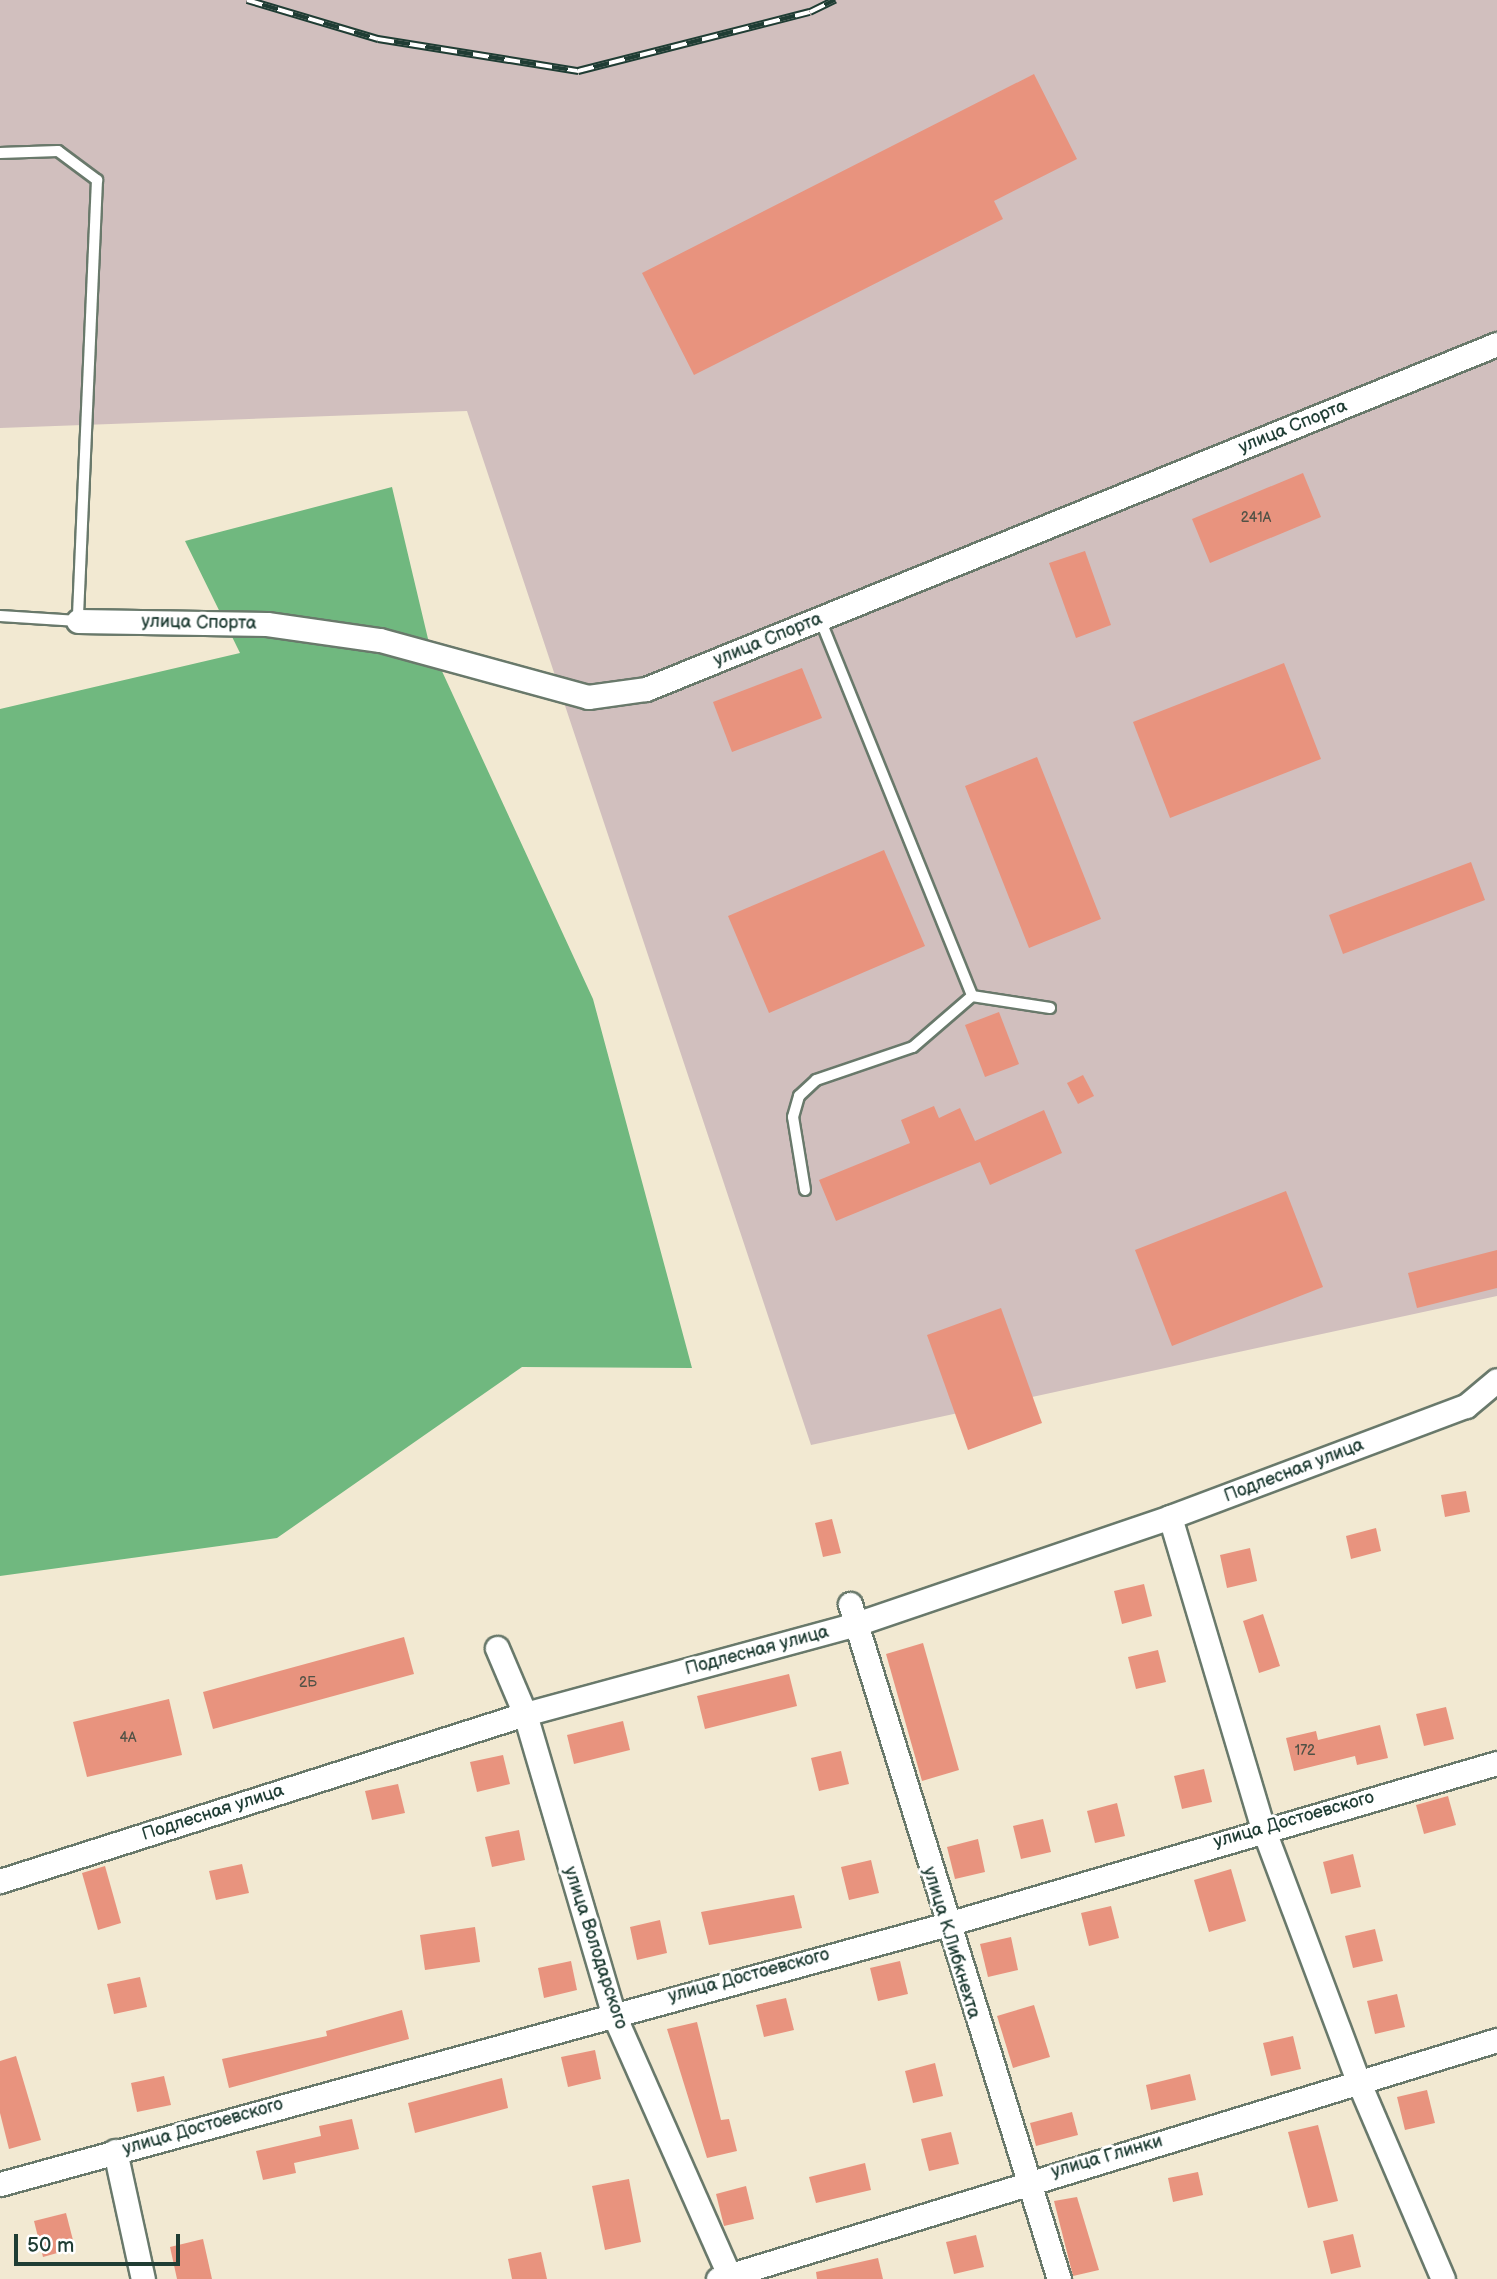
<!DOCTYPE html>
<meta charset="utf-8">
<style>
body{margin:0}
#map{position:relative;width:1497px;height:2279px;overflow:hidden;background:#f2e9d2;font-family:"Balsamiq Sans",sans-serif}
div>[style]{position:absolute}
.industrial>*{inset:0;background:#d1bfbe}
.forest>*{inset:0;background:#70b87f}
.building>*{inset:0;background:#e8937e}
.roads{filter:drop-shadow(2px 0 #69796b) drop-shadow(-2px 0 #69796b) drop-shadow(0 2px #69796b) drop-shadow(0 -2px #69796b)}
.service>*{height:10px;margin:-5px;padding:0 5px;transform-origin:5px;border-radius:5px;background:#fff}
.minor>*{height:23px;margin:-11.5px;padding:0 11.5px;transform-origin:11.5px;border-radius:11.5px;background:#fff}
.rail>*{height:8px;margin-top:-4px;transform-origin:0;background:repeating-linear-gradient(90deg,#fff 0 16px,#1f3d34 0 32px);box-sizing:border-box;border-block:2px solid #1f3d34}
span{translate:-50% -50%;white-space:nowrap;text-align:center;line-height:1.15;-webkit-text-stroke:6px #fff;paint-order:stroke}
.number-label{font-size:14px;color:#515246}
.number-label span{-webkit-text-stroke-width:0}
.street-label{font-size:18px;color:#1f3d34}
.scale{position:absolute;left:14px;top:2234px;width:166px;height:32px;box-sizing:border-box;border:4px solid #1f3d34;border-top:0;padding-left:9px;font-size:21px;line-height:24px;white-space:nowrap;color:#1f3d34;-webkit-text-stroke:5px #fff;paint-order:stroke}
</style>
<div id="map">
<div class="industrial">
<div style="clip-path:polygon(0 0,1497px 0,1497px 1296px,811px 1445px,467px 411px,0 428px)"></div>
</div>
<div class="forest">
<div style="clip-path:polygon(392px 487px,429px 643px,593px 999px,692px 1368px,522px 1367px,277px 1538px,0 1576px,0 709px,240px 653px,185px 541px)"></div>
</div>
<div class="building">
<div style="clip-path:polygon(1034px 74px,1077px 159px,994px 201px,1003px 219px,694px 375px,642px 273px)"></div>
<div style="clip-path:polygon(1303px 473px,1321px 517px,1210px 563px,1192px 519px)"></div>
<div style="clip-path:polygon(1085px 551px,1111px 625px,1076px 638px,1049px 563px)"></div>
<div style="clip-path:polygon(1284px 663px,1321px 759px,1170px 818px,1133px 722px)"></div>
<div style="clip-path:polygon(802px 668px,822px 718px,732px 752px,713px 702px)"></div>
<div style="clip-path:polygon(1037px 757px,1101px 919px,1029px 948px,965px 786px)"></div>
<div style="clip-path:polygon(884px 850px,925px 946px,769px 1013px,728px 916px)"></div>
<div style="clip-path:polygon(1471px 862px,1485px 900px,1343px 954px,1329px 915px)"></div>
<div style="clip-path:polygon(999px 1012px,1019px 1064px,985px 1077px,965px 1025px)"></div>
<div style="clip-path:polygon(1083px 1075px,1094px 1096px,1078px 1104px,1067px 1083px)"></div>
<div style="clip-path:polygon(934px 1106px,939px 1118px,960px 1108px,975px 1141px,1044px 1110px,1062px 1153px,990px 1185px,980px 1162px,836px 1221px,819px 1180px,910px 1143px,901px 1120px)"></div>
<div style="clip-path:polygon(1286px 1191px,1323px 1287px,1172px 1346px,1135px 1250px)"></div>
<div style="clip-path:polygon(1497px 1250px,1497px 1288px,1417px 1308px,1408px 1273px)"></div>
<div style="clip-path:polygon(1001px 1308px,1042px 1423px,968px 1450px,927px 1335px)"></div>
<div style="clip-path:polygon(1466px 1491px,1470px 1512px,1445px 1517px,1441px 1495px)"></div>
<div style="clip-path:polygon(832px 1519px,841px 1553px,823px 1557px,815px 1523px)"></div>
<div style="clip-path:polygon(1376px 1528px,1381px 1551px,1351px 1559px,1346px 1536px)"></div>
<div style="clip-path:polygon(1250px 1548px,1257px 1581px,1227px 1588px,1220px 1555px)"></div>
<div style="clip-path:polygon(1144px 1584px,1152px 1616px,1122px 1624px,1114px 1591px)"></div>
<div style="clip-path:polygon(1263px 1614px,1280px 1666px,1259px 1673px,1243px 1621px)"></div>
<div style="clip-path:polygon(404px 1637px,414px 1674px,213px 1729px,203px 1692px)"></div>
<div style="clip-path:polygon(923px 1643px,959px 1770px,922px 1781px,886px 1654px)"></div>
<div style="clip-path:polygon(1158px 1650px,1166px 1682px,1136px 1689px,1128px 1657px)"></div>
<div style="clip-path:polygon(789px 1674px,797px 1706px,705px 1729px,697px 1696px)"></div>
<div style="clip-path:polygon(169px 1699px,182px 1755px,87px 1777px,73px 1722px)"></div>
<div style="clip-path:polygon(1446px 1707px,1454px 1739px,1424px 1746px,1416px 1714px)"></div>
<div style="clip-path:polygon(623px 1721px,630px 1750px,574px 1764px,567px 1735px)"></div>
<div style="clip-path:polygon(1380px 1725px,1388px 1758px,1357px 1765px,1355px 1756px,1294px 1771px,1286px 1738px,1316px 1731px,1318px 1740px)"></div>
<div style="clip-path:polygon(841px 1751px,849px 1784px,819px 1791px,811px 1758px)"></div>
<div style="clip-path:polygon(503px 1755px,510px 1784px,477px 1792px,470px 1762px)"></div>
<div style="clip-path:polygon(1204px 1769px,1212px 1802px,1182px 1809px,1174px 1776px)"></div>
<div style="clip-path:polygon(398px 1784px,405px 1813px,372px 1820px,365px 1791px)"></div>
<div style="clip-path:polygon(1448px 1796px,1456px 1825px,1424px 1834px,1416px 1805px)"></div>
<div style="clip-path:polygon(1117px 1803px,1125px 1836px,1095px 1843px,1087px 1811px)"></div>
<div style="clip-path:polygon(1043px 1819px,1051px 1852px,1021px 1859px,1013px 1826px)"></div>
<div style="clip-path:polygon(519px 1830px,525px 1860px,492px 1867px,485px 1837px)"></div>
<div style="clip-path:polygon(978px 1839px,985px 1872px,955px 1879px,947px 1847px)"></div>
<div style="clip-path:polygon(1353px 1854px,1361px 1887px,1331px 1894px,1323px 1862px)"></div>
<div style="clip-path:polygon(871px 1860px,879px 1893px,849px 1900px,841px 1867px)"></div>
<div style="clip-path:polygon(242px 1864px,249px 1893px,216px 1900px,209px 1871px)"></div>
<div style="clip-path:polygon(105px 1866px,121px 1923px,98px 1930px,82px 1873px)"></div>
<div style="clip-path:polygon(1231px 1869px,1246px 1921px,1209px 1932px,1194px 1880px)"></div>
<div style="clip-path:polygon(794px 1895px,802px 1928px,709px 1945px,701px 1912px)"></div>
<div style="clip-path:polygon(1111px 1906px,1119px 1938px,1089px 1946px,1081px 1913px)"></div>
<div style="clip-path:polygon(660px 1920px,667px 1953px,637px 1960px,630px 1927px)"></div>
<div style="clip-path:polygon(475px 1927px,480px 1962px,425px 1970px,420px 1935px)"></div>
<div style="clip-path:polygon(1375px 1929px,1383px 1961px,1353px 1968px,1345px 1936px)"></div>
<div style="clip-path:polygon(1011px 1937px,1018px 1970px,988px 1977px,980px 1944px)"></div>
<div style="clip-path:polygon(571px 1961px,577px 1990px,544px 1998px,538px 1968px)"></div>
<div style="clip-path:polygon(900px 1961px,908px 1994px,878px 2001px,870px 1968px)"></div>
<div style="clip-path:polygon(140px 1977px,147px 2007px,114px 2014px,107px 1984px)"></div>
<div style="clip-path:polygon(1397px 1994px,1405px 2027px,1375px 2034px,1367px 2001px)"></div>
<div style="clip-path:polygon(786px 1998px,794px 2030px,764px 2037px,756px 2005px)"></div>
<div style="clip-path:polygon(1034px 2005px,1050px 2057px,1013px 2068px,997px 2016px)"></div>
<div style="clip-path:polygon(402px 2010px,409px 2039px,229px 2088px,222px 2059px,327px 2036px,326px 2031px)"></div>
<div style="clip-path:polygon(697px 2022px,721px 2120px,729px 2119px,737px 2151px,707px 2158px,667px 2029px)"></div>
<div style="clip-path:polygon(1293px 2036px,1301px 2069px,1271px 2076px,1263px 2043px)"></div>
<div style="clip-path:polygon(595px 2050px,601px 2079px,568px 2087px,561px 2057px)"></div>
<div style="clip-path:polygon(16px 2056px,41px 2140px,9px 2149px,0 2113px,0 2061px)"></div>
<div style="clip-path:polygon(935px 2063px,943px 2096px,913px 2103px,905px 2071px)"></div>
<div style="clip-path:polygon(1190px 2074px,1196px 2100px,1151px 2110px,1146px 2085px)"></div>
<div style="clip-path:polygon(164px 2076px,171px 2105px,137px 2112px,131px 2083px)"></div>
<div style="clip-path:polygon(502px 2078px,508px 2108px,415px 2133px,408px 2103px)"></div>
<div style="clip-path:polygon(1427px 2090px,1435px 2123px,1405px 2130px,1397px 2097px)"></div>
<div style="clip-path:polygon(1072px 2112px,1078px 2135px,1036px 2146px,1030px 2123px)"></div>
<div style="clip-path:polygon(352px 2119px,359px 2149px,294px 2163px,296px 2173px,263px 2180px,256px 2151px,321px 2136px,319px 2126px)"></div>
<div style="clip-path:polygon(1318px 2125px,1338px 2201px,1308px 2208px,1288px 2132px)"></div>
<div style="clip-path:polygon(951px 2132px,959px 2164px,929px 2171px,921px 2139px)"></div>
<div style="clip-path:polygon(865px 2163px,871px 2190px,816px 2203px,809px 2177px)"></div>
<div style="clip-path:polygon(1198px 2172px,1203px 2195px,1173px 2202px,1168px 2178px)"></div>
<div style="clip-path:polygon(629px 2179px,641px 2242px,605px 2250px,592px 2186px)"></div>
<div style="clip-path:polygon(746px 2186px,754px 2219px,724px 2226px,716px 2194px)"></div>
<div style="clip-path:polygon(1077px 2197px,1099px 2270px,1073px 2276px,1054px 2201px)"></div>
<div style="clip-path:polygon(66px 2213px,75px 2248px,43px 2257px,34px 2221px)"></div>
<div style="clip-path:polygon(1353px 2234px,1361px 2267px,1331px 2274px,1323px 2241px)"></div>
<div style="clip-path:polygon(976px 2235px,984px 2267px,954px 2274px,946px 2242px)"></div>
<div style="clip-path:polygon(203px 2239px,212px 2279px,177px 2279px,170px 2247px)"></div>
<div style="clip-path:polygon(541px 2252px,547px 2279px,512px 2279px,508px 2259px)"></div>
<div style="clip-path:polygon(878px 2258px,883px 2279px,817px 2279px,816px 2272px)"></div>
</div>
<div class="roads">
<div class="service">
<div style="left:0;top:153px;width:58px;rotate:-2deg"></div>
<div style="left:58px;top:151px;width:49px;rotate:36.6deg"></div>
<div style="left:97px;top:180px;width:441px;rotate:92.5deg"></div>
<div style="left:78px;top:621px;width:78px;rotate:-176.3deg"></div>
<div style="left:820px;top:619px;width:406px;rotate:68deg"></div>
<div style="left:805px;top:1190px;width:74px;rotate:-99.3deg"></div>
<div style="left:793px;top:1117px;width:22px;rotate:-74deg"></div>
<div style="left:799px;top:1096px;width:23px;rotate:-43deg"></div>
<div style="left:816px;top:1080px;width:102px;rotate:-18.8deg"></div>
<div style="left:913px;top:1047px;width:78px;rotate:-40.8deg"></div>
<div style="left:972px;top:996px;width:79px;rotate:8.7deg"></div>
</div>
<div class="minor">
<div style="left:78px;top:621px;width:189px;rotate:0.9deg"></div>
<div style="left:267px;top:624px;width:114px;rotate:8.1deg"></div>
<div style="left:380px;top:640px;width:216px;rotate:15.3deg"></div>
<div style="left:588px;top:697px;width:59px;rotate:-7.9deg"></div>
<div style="left:646px;top:689px;width:918px;rotate:-22.07deg"></div>
<div style="left:1170px;top:1517px;width:325px;rotate:73.4deg"></div>
<div style="left:1263px;top:1828px;width:272px;rotate:69.4deg"></div>
<div style="left:1359px;top:2083px;width:213px;rotate:66.8deg"></div>
<div style="left:850px;top:1604px;width:707px;rotate:72.8deg"></div>
<div style="left:497px;top:1648px;width:72px;rotate:67deg"></div>
<div style="left:525px;top:1714px;width:312px;rotate:73.6deg"></div>
<div style="left:613px;top:2013px;width:291px;rotate:66.1deg"></div>
<div style="left:0;top:1881px;width:551px;rotate:-17.65deg"></div>
<div style="left:525px;top:1714px;width:343px;rotate:-15.2deg"></div>
<div style="left:856px;top:1624px;width:332px;rotate:-18.8deg"></div>
<div style="left:1170px;top:1517px;width:316px;rotate:-20.6deg"></div>
<div style="left:1466px;top:1406px;width:40px;rotate:-40deg"></div>
<div style="left:115px;top:2151px;width:131px;rotate:77.7deg"></div>
<div style="left:0;top:2184px;width:979px;rotate:-15.34deg"></div>
<div style="left:944px;top:1925px;width:576px;rotate:-16.33deg"></div>
<div style="left:718px;top:2279px;width:815px;rotate:-17.06deg"></div>
</div>
</div>
<div class="rail">
<div style="left:247px;top:0;width:137px;rotate:16.6deg"></div>
<div style="left:378px;top:39px;width:203px;rotate:9.1deg"></div>
<div style="left:578px;top:71px;width:239px;rotate:-14.3deg"></div>
<div style="left:810px;top:12px;width:28px;rotate:-26deg"></div>
</div>
<div class="number-label">
<span style="left:1256px;top:518px">241А</span>
<span style="left:308px;top:1683px">2Б</span>
<span style="left:128px;top:1738px">4А</span>
<span style="left:1305px;top:1751px">172</span>
</div>
<div class="street-label">
<span style="left:1293px;top:427px;rotate:-22deg">улица Спорта</span>
<span style="left:199px;top:623px;rotate:1deg">улица Спорта</span>
<span style="left:768px;top:640px;rotate:-22deg">улица Спорта</span>
<span style="left:1294px;top:1471px;rotate:-21deg">Подлесная улица</span>
<span style="left:757px;top:1651px;rotate:-15deg">Подлесная улица</span>
<span style="left:213px;top:1813px;rotate:-18deg">Подлесная улица</span>
<span style="left:1294px;top:1820px;rotate:-16deg">улица Достоевского</span>
<span style="left:951px;top:1943px;rotate:73deg">улица К.Либкнехта</span>
<span style="left:595px;top:1948px;rotate:72deg">улица Володарского</span>
<span style="left:749px;top:1976px;rotate:-15deg">улица Достоевского</span>
<span style="left:203px;top:2127px;rotate:-16deg">улица Достоевского</span>
<span style="left:1107px;top:2157px;rotate:-16deg">улица Глинки</span>
</div>
<div class="scale">50 m</div>
</div>
